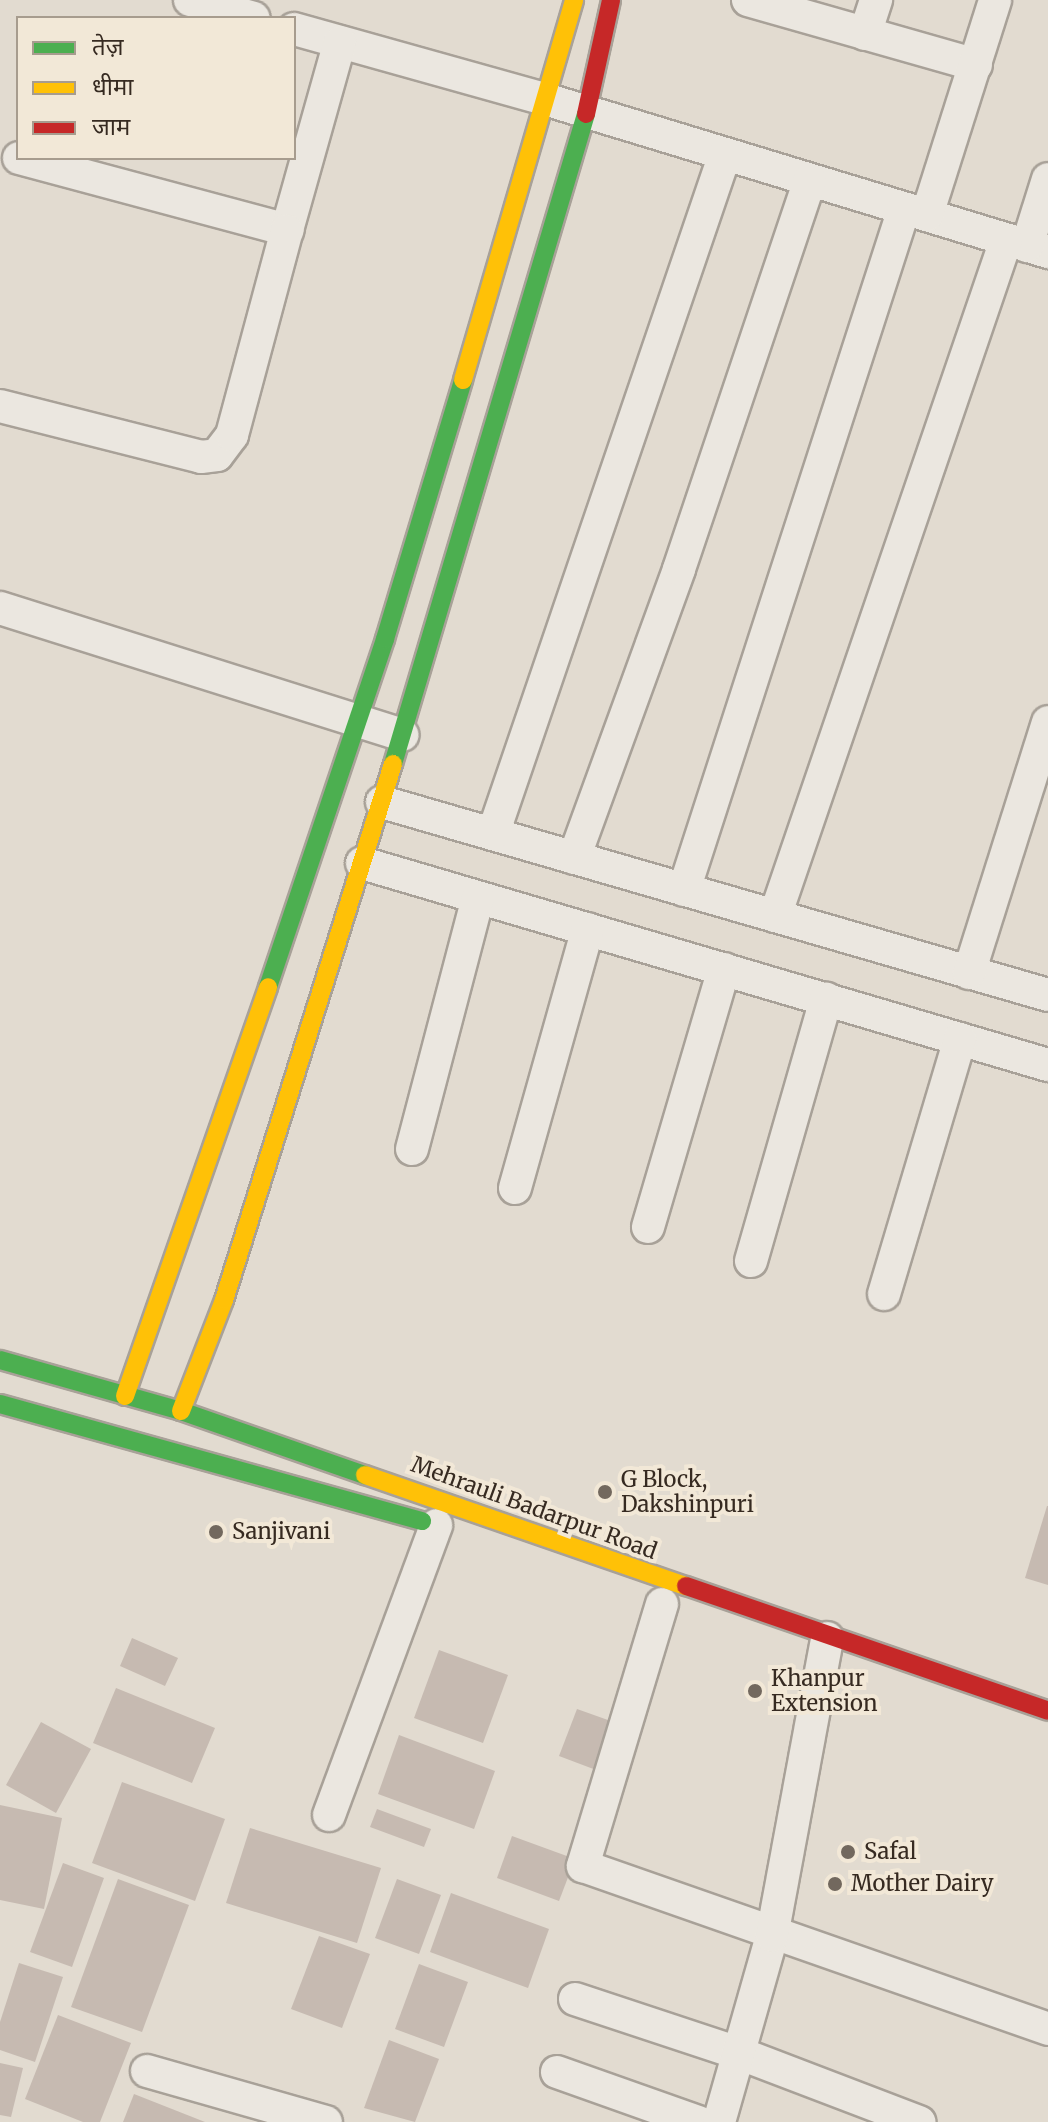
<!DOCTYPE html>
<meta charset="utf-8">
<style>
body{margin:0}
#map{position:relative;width:1048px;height:2122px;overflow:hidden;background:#e2dbd0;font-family:Merriweather,"Noto Sans Devanagari",serif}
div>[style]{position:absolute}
.building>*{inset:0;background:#c6bab1}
.roads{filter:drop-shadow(2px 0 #a8a198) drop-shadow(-2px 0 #a8a198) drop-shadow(0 2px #a8a198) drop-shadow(0 -2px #a8a198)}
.street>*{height:32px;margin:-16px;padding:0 16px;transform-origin:16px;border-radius:16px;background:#ebe7e0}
.fast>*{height:18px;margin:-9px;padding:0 9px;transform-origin:9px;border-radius:9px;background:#4caf50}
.slow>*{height:18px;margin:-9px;padding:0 9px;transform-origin:9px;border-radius:9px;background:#ffc107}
.jam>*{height:18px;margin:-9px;padding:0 9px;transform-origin:9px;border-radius:9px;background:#c62828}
.dots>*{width:22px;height:22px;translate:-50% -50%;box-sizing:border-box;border:4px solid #f2e8d7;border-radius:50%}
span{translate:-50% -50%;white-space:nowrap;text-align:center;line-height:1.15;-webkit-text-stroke:8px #f2e8d7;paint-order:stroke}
.poi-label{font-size:22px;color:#362a21}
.left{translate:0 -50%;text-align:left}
.street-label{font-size:22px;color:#362a21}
.legend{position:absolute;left:16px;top:16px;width:280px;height:144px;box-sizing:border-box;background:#f2e8d7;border:2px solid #a79c8e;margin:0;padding:10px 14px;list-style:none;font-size:24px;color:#362a21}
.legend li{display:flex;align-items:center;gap:16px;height:40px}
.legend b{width:40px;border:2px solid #a79c8e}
</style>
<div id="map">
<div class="building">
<div style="clip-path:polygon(1047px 1506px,1048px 1506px,1048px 1585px,1025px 1578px)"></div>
<div style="clip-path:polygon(132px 1638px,178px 1658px,165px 1686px,120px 1666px)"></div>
<div style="clip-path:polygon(439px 1650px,508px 1675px,483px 1743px,414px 1718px)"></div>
<div style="clip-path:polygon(116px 1688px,215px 1728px,192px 1783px,93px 1743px)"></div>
<div style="clip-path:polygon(577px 1709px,622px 1725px,604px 1773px,559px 1756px)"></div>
<div style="clip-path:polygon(41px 1722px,91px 1749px,56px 1813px,6px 1785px)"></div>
<div style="clip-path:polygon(399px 1735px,495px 1771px,474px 1829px,378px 1794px)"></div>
<div style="clip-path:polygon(122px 1782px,225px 1819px,195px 1901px,92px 1863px)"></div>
<div style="clip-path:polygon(0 1805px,62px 1818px,44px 1909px,0 1900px)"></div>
<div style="clip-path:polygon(377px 1809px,431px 1829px,424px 1847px,370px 1827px)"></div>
<div style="clip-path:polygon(250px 1828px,381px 1868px,357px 1943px,226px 1903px)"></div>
<div style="clip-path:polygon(512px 1836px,575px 1859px,559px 1901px,497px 1878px)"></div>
<div style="clip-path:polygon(63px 1863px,104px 1878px,72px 1967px,30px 1952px)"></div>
<div style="clip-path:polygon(118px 1879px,189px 1905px,142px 2032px,71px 2007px)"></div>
<div style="clip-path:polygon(397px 1879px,441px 1895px,419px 1954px,375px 1938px)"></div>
<div style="clip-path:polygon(451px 1893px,549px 1929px,528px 1988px,430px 1952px)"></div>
<div style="clip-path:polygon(319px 1936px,370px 1954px,342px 2028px,291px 2009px)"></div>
<div style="clip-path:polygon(19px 1963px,63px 1977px,35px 2062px,0 2050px,0 2022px)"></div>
<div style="clip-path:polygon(419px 1964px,468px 1982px,444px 2047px,395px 2029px)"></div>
<div style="clip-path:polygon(58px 2015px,131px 2043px,100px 2122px,83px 2122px,25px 2099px)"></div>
<div style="clip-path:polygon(389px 2040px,439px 2059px,415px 2122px,364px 2108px)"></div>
<div style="clip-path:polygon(0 2063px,23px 2068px,11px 2117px,0 2115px)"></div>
<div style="clip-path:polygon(134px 2094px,205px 2122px,123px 2122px)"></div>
</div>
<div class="roads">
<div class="street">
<div style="left:190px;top:0;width:66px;rotate:15.7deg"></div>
<div style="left:748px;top:0;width:237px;rotate:15.9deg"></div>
<div style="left:294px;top:29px;width:264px;rotate:15.6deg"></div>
<div style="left:548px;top:100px;width:523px;rotate:16.91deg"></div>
<div style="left:865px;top:34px;width:36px;rotate:-72deg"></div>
<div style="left:19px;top:158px;width:278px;rotate:15deg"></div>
<div style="left:287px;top:230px;width:195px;rotate:-74.3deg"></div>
<div style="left:927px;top:215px;width:225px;rotate:-72.4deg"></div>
<div style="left:1027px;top:246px;width:70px;rotate:-72.6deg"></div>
<div style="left:0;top:406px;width:207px;rotate:14.2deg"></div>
<div style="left:201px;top:457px;width:16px;rotate:-7deg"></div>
<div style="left:217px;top:455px;width:25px;rotate:-53deg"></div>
<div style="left:232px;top:435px;width:212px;rotate:-75deg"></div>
<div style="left:0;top:608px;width:422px;rotate:17.5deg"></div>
<div style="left:382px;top:802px;width:693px;rotate:16.16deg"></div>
<div style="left:493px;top:834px;width:718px;rotate:-71.16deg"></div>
<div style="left:574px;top:858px;width:307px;rotate:-70deg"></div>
<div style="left:679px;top:569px;width:410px;rotate:-71.4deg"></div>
<div style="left:362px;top:863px;width:715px;rotate:16.41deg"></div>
<div style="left:684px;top:890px;width:716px;rotate:-72.1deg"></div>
<div style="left:775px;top:916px;width:714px;rotate:-71.13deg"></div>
<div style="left:969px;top:973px;width:263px;rotate:-72.5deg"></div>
<div style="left:412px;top:1149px;width:260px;rotate:-75.3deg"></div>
<div style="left:515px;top:1188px;width:269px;rotate:-74.3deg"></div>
<div style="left:648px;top:1227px;width:269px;rotate:-73.6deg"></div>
<div style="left:751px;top:1261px;width:273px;rotate:-74deg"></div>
<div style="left:884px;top:1294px;width:266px;rotate:-73.4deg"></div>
<div style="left:662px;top:1604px;width:274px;rotate:106.8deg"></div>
<div style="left:583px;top:1866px;width:493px;rotate:19.3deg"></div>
<div style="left:329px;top:1815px;width:309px;rotate:-69.7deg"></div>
<div style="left:575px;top:1999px;width:175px;rotate:18.3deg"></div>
<div style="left:741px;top:2054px;width:191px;rotate:20.9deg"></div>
<div style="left:147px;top:2071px;width:186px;rotate:15.9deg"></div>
<div style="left:557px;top:2072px;width:150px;rotate:19.5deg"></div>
<div style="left:719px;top:2122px;width:193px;rotate:-74.1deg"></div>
<div style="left:772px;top:1936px;width:303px;rotate:-79.5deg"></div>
</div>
<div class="fast">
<div style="left:393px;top:764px;width:678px;rotate:-73.46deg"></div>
<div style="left:268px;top:987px;width:367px;rotate:-71.4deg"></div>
<div style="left:385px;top:639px;width:270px;rotate:-73.2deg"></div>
<div style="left:0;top:1360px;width:188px;rotate:15.7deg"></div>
<div style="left:181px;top:1411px;width:195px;rotate:19.2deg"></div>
<div style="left:0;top:1404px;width:438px;rotate:15.5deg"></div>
</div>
<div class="slow">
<div style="left:463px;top:380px;width:396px;rotate:-73.7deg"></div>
<div style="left:125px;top:1396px;width:433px;rotate:-70.7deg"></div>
<div style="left:181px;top:1411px;width:119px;rotate:-68.8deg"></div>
<div style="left:224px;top:1300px;width:562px;rotate:-72.5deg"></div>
<div style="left:365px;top:1475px;width:340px;rotate:19.1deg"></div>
</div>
<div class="jam">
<div style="left:586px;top:114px;width:117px;rotate:-77.6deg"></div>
<div style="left:686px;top:1586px;width:383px;rotate:19deg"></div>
</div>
</div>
<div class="dots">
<div style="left:605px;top:1492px;background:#72685e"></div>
<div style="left:216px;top:1532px;background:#72685e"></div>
<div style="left:755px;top:1691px;background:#72685e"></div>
<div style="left:848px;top:1852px;background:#72685e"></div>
<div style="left:835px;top:1884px;background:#72685e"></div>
</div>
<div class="poi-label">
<span class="left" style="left:621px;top:1492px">G Block,<br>Dakshinpuri</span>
<span class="left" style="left:232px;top:1532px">Sanjivani</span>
<span class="left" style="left:771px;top:1691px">Khanpur<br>Extension</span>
<span class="left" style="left:864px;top:1852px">Safal</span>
<span class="left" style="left:851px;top:1884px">Mother Dairy</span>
</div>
<div class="street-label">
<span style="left:534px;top:1508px;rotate:20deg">Mehrauli Badarpur Road</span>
</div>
<ul class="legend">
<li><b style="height:10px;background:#4caf50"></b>तेज़</li>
<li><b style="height:10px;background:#ffc107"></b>धीमा</li>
<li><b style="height:10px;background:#c62828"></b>जाम</li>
</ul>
</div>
